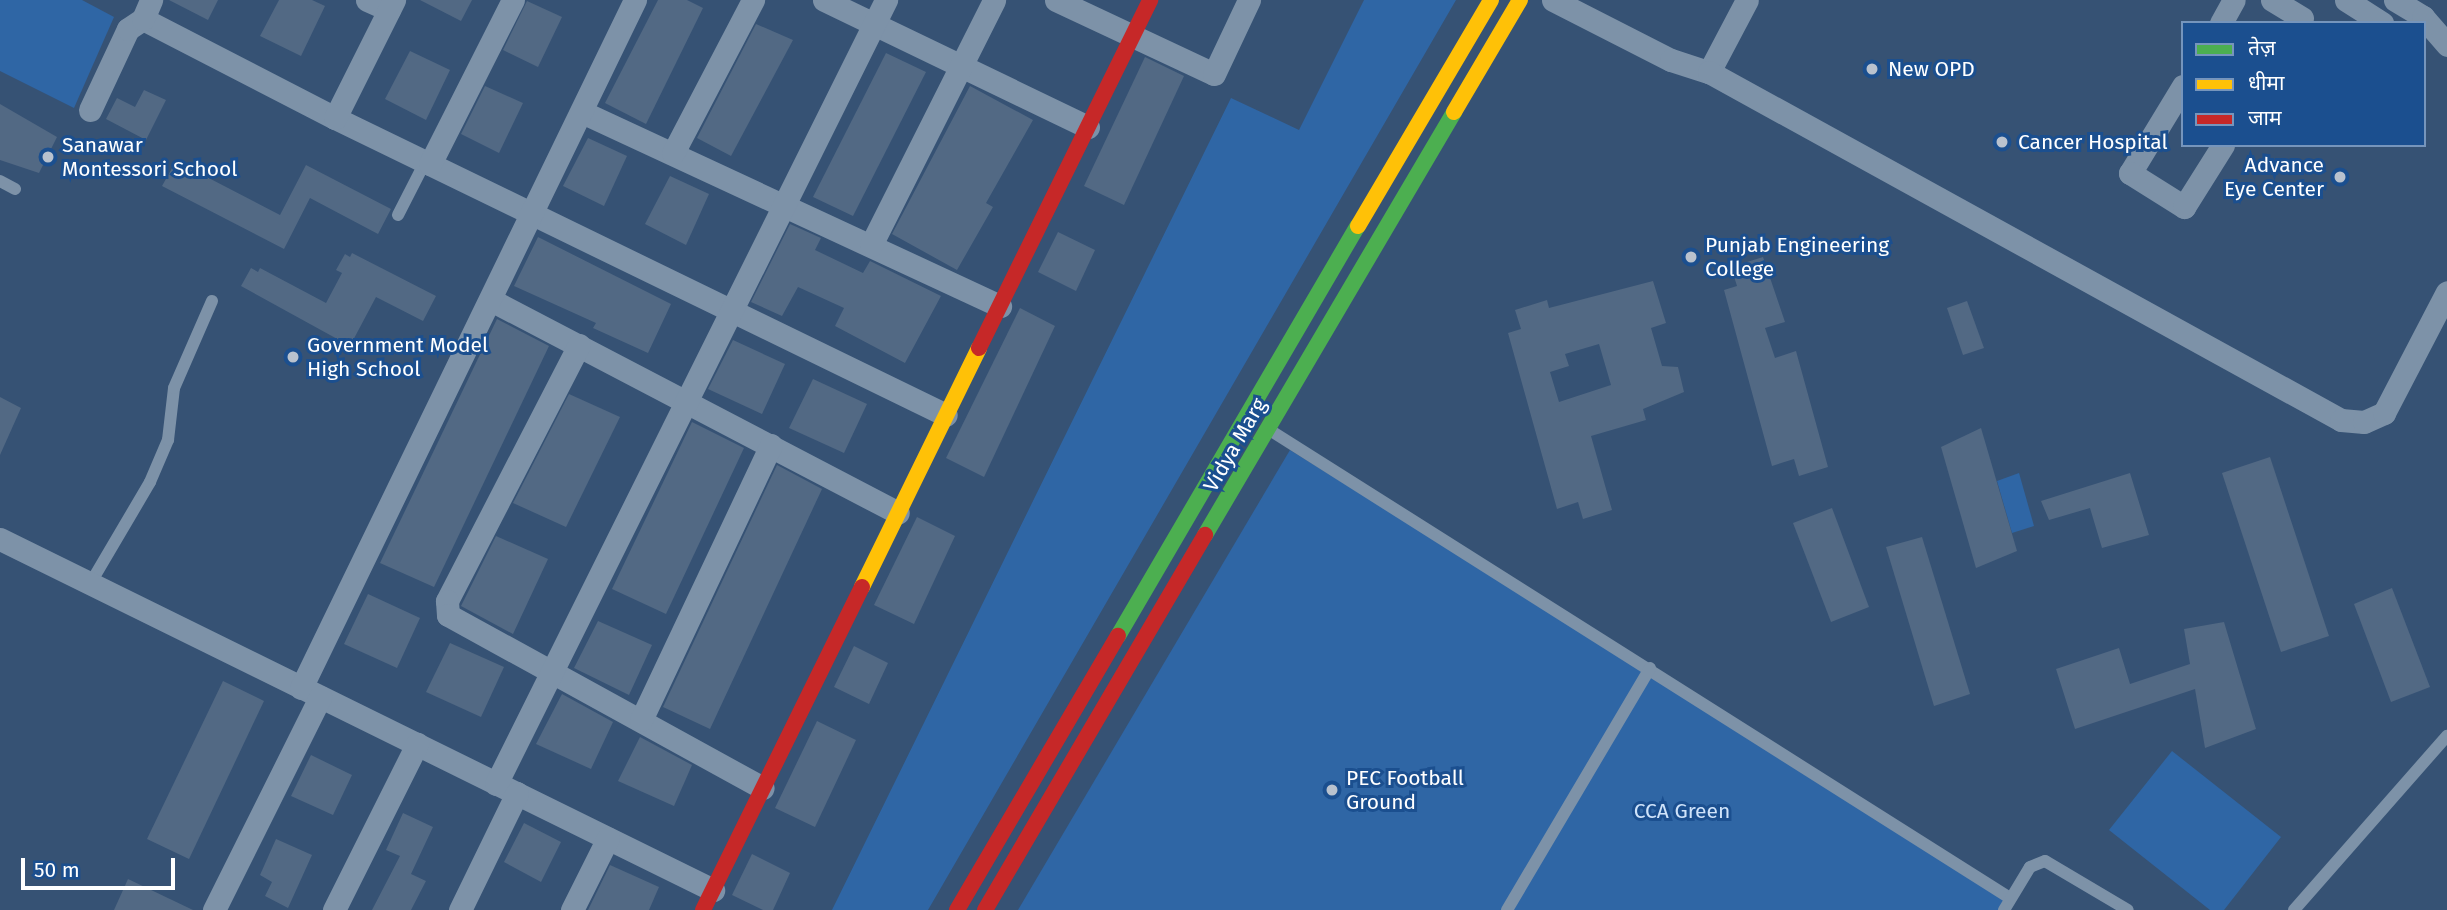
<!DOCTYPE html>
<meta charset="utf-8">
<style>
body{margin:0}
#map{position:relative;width:2447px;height:910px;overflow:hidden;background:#365274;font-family:"Fira Sans","Noto Sans Devanagari",sans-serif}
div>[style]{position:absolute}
.green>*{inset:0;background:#2f66a5}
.building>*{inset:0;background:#526984}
.lane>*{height:12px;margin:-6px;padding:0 6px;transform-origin:6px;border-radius:6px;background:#7d92a8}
.street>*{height:23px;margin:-11.5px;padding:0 11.5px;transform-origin:11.5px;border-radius:11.5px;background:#7d92a8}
.fast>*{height:16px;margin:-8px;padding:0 8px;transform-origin:8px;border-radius:8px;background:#4caf50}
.slow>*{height:16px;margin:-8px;padding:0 8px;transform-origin:8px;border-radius:8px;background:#ffc107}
.jam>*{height:16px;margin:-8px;padding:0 8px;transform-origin:8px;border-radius:8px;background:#c62828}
.dots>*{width:19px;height:19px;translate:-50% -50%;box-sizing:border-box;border:4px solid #1b4f8f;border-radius:50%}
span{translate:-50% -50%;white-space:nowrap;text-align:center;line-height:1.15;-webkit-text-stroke:6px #1b4f8f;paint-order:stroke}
.poi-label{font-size:21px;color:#fff}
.left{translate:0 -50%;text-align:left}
.right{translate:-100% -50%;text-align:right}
.street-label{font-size:21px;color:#fff}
.park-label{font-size:21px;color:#cfe3fa}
.legend{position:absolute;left:2181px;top:21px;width:245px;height:126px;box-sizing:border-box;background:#1b4f8f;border:2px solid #7695bc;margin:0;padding:9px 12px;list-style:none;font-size:21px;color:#fff}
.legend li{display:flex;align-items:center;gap:14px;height:35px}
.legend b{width:35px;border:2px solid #7695bc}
.scale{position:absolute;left:21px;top:858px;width:154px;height:32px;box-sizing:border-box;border:4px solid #fff;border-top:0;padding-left:9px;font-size:21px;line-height:24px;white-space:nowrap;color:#fff;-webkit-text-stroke:5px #1b4f8f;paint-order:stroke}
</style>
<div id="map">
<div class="green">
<div style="clip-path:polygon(0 0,82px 0,114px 17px,74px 108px,0 71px)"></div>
<div style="clip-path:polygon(1364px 0,1456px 0,928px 910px,832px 910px,1231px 98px,1299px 130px)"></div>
<div style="clip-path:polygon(1290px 450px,1646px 671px,1505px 910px,1018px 910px)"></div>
<div style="clip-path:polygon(2019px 473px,2034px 526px,2012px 533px,1997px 481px)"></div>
<div style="clip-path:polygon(1649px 672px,2008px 898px,2001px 910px,1510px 910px)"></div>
<div style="clip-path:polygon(2172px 751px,2281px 837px,2224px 910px,2210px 910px,2109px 830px)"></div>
</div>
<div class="building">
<div style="clip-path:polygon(169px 0,218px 0,208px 20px)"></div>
<div style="clip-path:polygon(279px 0,312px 0,325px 6px,301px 56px,260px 36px)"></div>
<div style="clip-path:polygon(420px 0,472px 0,461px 21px)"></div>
<div style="clip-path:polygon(658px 0,687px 0,703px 8px,646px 124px,605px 103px)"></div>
<div style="clip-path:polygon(527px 1px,562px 17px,538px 67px,503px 50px)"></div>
<div style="clip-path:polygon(756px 24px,793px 40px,731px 156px,697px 138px)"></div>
<div style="clip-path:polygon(410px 51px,450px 70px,426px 120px,385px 99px)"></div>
<div style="clip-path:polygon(886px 53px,926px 72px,853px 216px,813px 197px)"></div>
<div style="clip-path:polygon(1145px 57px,1184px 76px,1124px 205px,1084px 186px)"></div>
<div style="clip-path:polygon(485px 86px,523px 103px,499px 153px,461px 134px)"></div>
<div style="clip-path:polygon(970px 86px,1033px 120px,986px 203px,993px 207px,957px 270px,892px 234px)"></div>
<div style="clip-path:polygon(144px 90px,166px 100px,146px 140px,106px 119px,117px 98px,135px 107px)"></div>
<div style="clip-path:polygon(0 104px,57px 137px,39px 173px,0 160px)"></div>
<div style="clip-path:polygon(588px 138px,627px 156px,604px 206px,563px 186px)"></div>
<div style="clip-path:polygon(176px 161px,280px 215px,306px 165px,391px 209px,378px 234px,310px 198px,284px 249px,162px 186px)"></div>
<div style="clip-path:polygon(670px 176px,709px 194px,686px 245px,645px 224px)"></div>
<div style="clip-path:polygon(790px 224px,821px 238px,815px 250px,863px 273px,870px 261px,941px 296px,905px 363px,835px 326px,844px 308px,798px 287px,782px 316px,751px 302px)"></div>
<div style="clip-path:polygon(1058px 232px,1095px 250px,1076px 291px,1038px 272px)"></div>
<div style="clip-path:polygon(538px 237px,671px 304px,648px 353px,593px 328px,596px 323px,514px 286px)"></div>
<div style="clip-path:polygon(352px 253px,436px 296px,423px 321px,376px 297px,350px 346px,241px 286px,251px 268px,258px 272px,260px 268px,326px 303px,342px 273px,336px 270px,345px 254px,350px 257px)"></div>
<div style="clip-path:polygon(1763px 257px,1785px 322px,1765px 328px,1775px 358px,1796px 351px,1828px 467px,1799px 476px,1794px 459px,1772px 466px,1724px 290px,1737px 286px,1731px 267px)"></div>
<div style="clip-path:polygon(evenodd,1653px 281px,1666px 323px,1651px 328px,1662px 366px,1678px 367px,1684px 392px,1643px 409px,1646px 420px,1591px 436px,1612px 510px,1583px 519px,1578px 502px,1557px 509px,1508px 333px,1521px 329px,1515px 310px,1547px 300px,1549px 308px,1653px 281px,1599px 344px,1611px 385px,1559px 402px,1550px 372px,1569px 366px,1565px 354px,1599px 344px)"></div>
<div style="clip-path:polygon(1967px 301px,1984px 348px,1963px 355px,1947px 308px)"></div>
<div style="clip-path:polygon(1020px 308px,1055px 326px,984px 477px,946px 458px)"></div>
<div style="clip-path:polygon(497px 319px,549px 346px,434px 587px,380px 563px)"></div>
<div style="clip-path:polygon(733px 340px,785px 364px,762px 414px,708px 389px)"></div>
<div style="clip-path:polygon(813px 379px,867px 404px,844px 453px,789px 428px)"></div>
<div style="clip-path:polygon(569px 394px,620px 417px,566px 527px,513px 503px)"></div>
<div style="clip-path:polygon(0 397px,21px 408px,0 455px)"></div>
<div style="clip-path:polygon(692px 422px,744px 448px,666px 614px,612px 589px)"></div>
<div style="clip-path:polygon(1981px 428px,2017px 551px,1976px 568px,1941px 447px)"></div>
<div style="clip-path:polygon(2270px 457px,2329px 636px,2281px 652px,2222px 473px)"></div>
<div style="clip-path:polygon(777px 465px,822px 489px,710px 729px,663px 707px)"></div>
<div style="clip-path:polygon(2130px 473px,2149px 535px,2102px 548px,2090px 508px,2049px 520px,2041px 501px)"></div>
<div style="clip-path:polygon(1832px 508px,1869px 607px,1831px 622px,1793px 523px)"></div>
<div style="clip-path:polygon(917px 517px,955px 536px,914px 624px,874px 605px)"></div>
<div style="clip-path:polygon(496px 536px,548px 559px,513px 634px,461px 606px)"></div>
<div style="clip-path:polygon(1922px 537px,1970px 694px,1934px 706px,1886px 547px)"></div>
<div style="clip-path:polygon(2392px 588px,2430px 687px,2391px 702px,2354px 604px)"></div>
<div style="clip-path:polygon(368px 594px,420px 618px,397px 668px,344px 644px)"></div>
<div style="clip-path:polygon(598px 621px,652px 645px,629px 695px,574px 668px)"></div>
<div style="clip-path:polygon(2224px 622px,2256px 729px,2205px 748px,2195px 689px,2075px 729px,2056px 669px,2119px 648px,2130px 684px,2190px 664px,2184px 629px)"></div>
<div style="clip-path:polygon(450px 643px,504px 667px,481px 717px,426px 692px)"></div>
<div style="clip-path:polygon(854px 646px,888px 663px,869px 704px,834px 687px)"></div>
<div style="clip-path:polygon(223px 681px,264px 701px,189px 859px,147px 839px)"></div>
<div style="clip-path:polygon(562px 694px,613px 722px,591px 769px,536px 744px)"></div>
<div style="clip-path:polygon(817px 721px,856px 740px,815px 827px,775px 808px)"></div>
<div style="clip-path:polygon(640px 737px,692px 765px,674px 806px,618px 781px)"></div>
<div style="clip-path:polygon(311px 755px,352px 775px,333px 815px,291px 796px)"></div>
<div style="clip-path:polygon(403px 813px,433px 827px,411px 874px,426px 881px,411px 910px,372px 910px,400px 856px,386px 850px)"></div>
<div style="clip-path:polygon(524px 823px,561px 842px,541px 882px,504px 862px)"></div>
<div style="clip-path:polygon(276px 839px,312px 855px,288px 908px,265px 896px,272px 882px,260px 875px)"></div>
<div style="clip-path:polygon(752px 854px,790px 873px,773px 910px,763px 910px,732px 895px)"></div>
<div style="clip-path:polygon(610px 865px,659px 887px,649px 910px,588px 910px)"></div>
<div style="clip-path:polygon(128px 879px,193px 910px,114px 910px)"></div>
</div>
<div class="lane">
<div style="left:0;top:181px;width:17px;rotate:28deg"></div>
<div style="left:398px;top:215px;width:59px;rotate:-63deg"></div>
<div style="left:1268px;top:429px;width:878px;rotate:32.3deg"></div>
<div style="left:90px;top:584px;width:118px;rotate:-59.5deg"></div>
<div style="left:150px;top:482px;width:46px;rotate:-66.8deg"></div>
<div style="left:168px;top:440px;width:52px;rotate:-83.4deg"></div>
<div style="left:174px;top:388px;width:95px;rotate:-66.4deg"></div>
<div style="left:1507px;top:910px;width:281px;rotate:-59.4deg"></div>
<div style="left:2004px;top:910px;width:50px;rotate:-58.8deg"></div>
<div style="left:2030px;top:867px;width:16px;rotate:-22deg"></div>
<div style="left:2045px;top:861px;width:96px;rotate:30.6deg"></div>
<div style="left:2294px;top:910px;width:232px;rotate:-48.7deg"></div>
</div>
<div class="street">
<div style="left:367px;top:0;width:24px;rotate:24deg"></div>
<div style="left:824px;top:0;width:293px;rotate:25.7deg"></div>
<div style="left:1056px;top:0;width:174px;rotate:25.1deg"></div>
<div style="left:1214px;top:74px;width:82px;rotate:-64.7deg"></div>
<div style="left:1553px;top:0;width:132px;rotate:27deg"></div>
<div style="left:1671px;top:60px;width:40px;rotate:18deg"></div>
<div style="left:1709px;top:72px;width:81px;rotate:-62.2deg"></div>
<div style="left:2272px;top:0;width:35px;rotate:31deg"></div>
<div style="left:2346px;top:0;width:43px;rotate:32.6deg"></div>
<div style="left:2395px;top:0;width:33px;rotate:31deg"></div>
<div style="left:2423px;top:17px;width:37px;rotate:49deg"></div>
<div style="left:143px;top:19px;width:216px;rotate:27.3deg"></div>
<div style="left:335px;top:118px;width:679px;rotate:25.92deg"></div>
<div style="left:2221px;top:23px;width:26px;rotate:-61deg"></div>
<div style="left:1709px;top:72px;width:721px;rotate:28.84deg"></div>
<div style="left:2341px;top:420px;width:23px;rotate:5deg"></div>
<div style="left:2364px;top:422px;width:22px;rotate:-24deg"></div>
<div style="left:2384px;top:413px;width:136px;rotate:-62.5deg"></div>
<div style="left:2183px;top:86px;width:102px;rotate:121.3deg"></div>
<div style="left:2130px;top:173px;width:64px;rotate:32.2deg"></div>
<div style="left:2184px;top:207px;width:73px;rotate:-57.8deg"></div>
<div style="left:90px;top:110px;width:89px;rotate:-64.9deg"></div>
<div style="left:128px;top:29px;width:18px;rotate:-34deg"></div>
<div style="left:143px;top:19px;width:21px;rotate:-67deg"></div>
<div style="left:582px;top:112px;width:461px;rotate:24.9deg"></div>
<div style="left:335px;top:118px;width:132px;rotate:-63.4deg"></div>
<div style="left:673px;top:153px;width:173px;rotate:-62.4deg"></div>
<div style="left:430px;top:164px;width:184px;rotate:-63.2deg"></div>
<div style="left:871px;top:245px;width:274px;rotate:-63.3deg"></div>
<div style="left:491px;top:300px;width:459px;rotate:27.6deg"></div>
<div style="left:579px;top:345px;width:288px;rotate:117.3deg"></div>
<div style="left:447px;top:601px;width:14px;rotate:86deg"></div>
<div style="left:448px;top:615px;width:359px;rotate:28.8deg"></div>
<div style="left:0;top:539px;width:795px;rotate:26.21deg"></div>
<div style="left:301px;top:688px;width:765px;rotate:-64.11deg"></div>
<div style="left:641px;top:720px;width:304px;rotate:-64.7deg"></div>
<div style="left:496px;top:784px;width:876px;rotate:-63.55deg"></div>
<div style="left:214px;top:910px;width:238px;rotate:-63.5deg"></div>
<div style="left:334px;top:910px;width:186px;rotate:-63.4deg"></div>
<div style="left:460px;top:910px;width:130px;rotate:-64deg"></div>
<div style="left:572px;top:910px;width:80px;rotate:-63.4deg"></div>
</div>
<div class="fast">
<div style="left:1205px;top:535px;width:491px;rotate:-59.5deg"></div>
<div style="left:1118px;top:636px;width:475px;rotate:-59.7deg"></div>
</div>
<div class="slow">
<div style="left:1454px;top:112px;width:130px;rotate:-59.5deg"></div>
<div style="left:1358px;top:226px;width:262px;rotate:-59.5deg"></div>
<div style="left:862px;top:587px;width:266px;rotate:-63.9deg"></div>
</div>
<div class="jam">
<div style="left:979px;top:348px;width:388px;rotate:-63.8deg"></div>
<div style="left:703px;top:910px;width:360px;rotate:-63.8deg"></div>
<div style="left:957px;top:910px;width:318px;rotate:-59.6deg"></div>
<div style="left:985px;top:910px;width:435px;rotate:-59.6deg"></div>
</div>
<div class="dots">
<div style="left:1872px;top:69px;background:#b9c2ce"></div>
<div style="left:2002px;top:142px;background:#b9c2ce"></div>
<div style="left:48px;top:157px;background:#b9c2ce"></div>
<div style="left:2340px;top:177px;background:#b9c2ce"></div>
<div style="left:1691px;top:257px;background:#b9c2ce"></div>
<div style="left:293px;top:357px;background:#b9c2ce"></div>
<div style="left:1332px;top:790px;background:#b9c2ce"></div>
</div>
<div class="poi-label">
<span class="left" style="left:1888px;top:69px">New OPD</span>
<span class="left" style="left:2018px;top:142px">Cancer Hospital</span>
<span class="left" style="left:62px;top:157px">Sanawar<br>Montessori School</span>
<span class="right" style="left:2324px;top:177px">Advance<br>Eye Center</span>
<span class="left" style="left:1705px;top:257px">Punjab Engineering<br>College</span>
<span class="left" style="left:307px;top:357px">Government Model<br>High School</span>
<span class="left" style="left:1346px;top:790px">PEC Football<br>Ground</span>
</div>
<div class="street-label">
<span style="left:1235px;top:445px;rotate:-60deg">Vidya Marg</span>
</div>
<div class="park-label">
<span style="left:1682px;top:811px">CCA Green</span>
</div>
<ul class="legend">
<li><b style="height:9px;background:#4caf50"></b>तेज़</li>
<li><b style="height:9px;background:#ffc107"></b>धीमा</li>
<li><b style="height:9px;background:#c62828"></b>जाम</li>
</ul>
<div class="scale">50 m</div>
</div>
